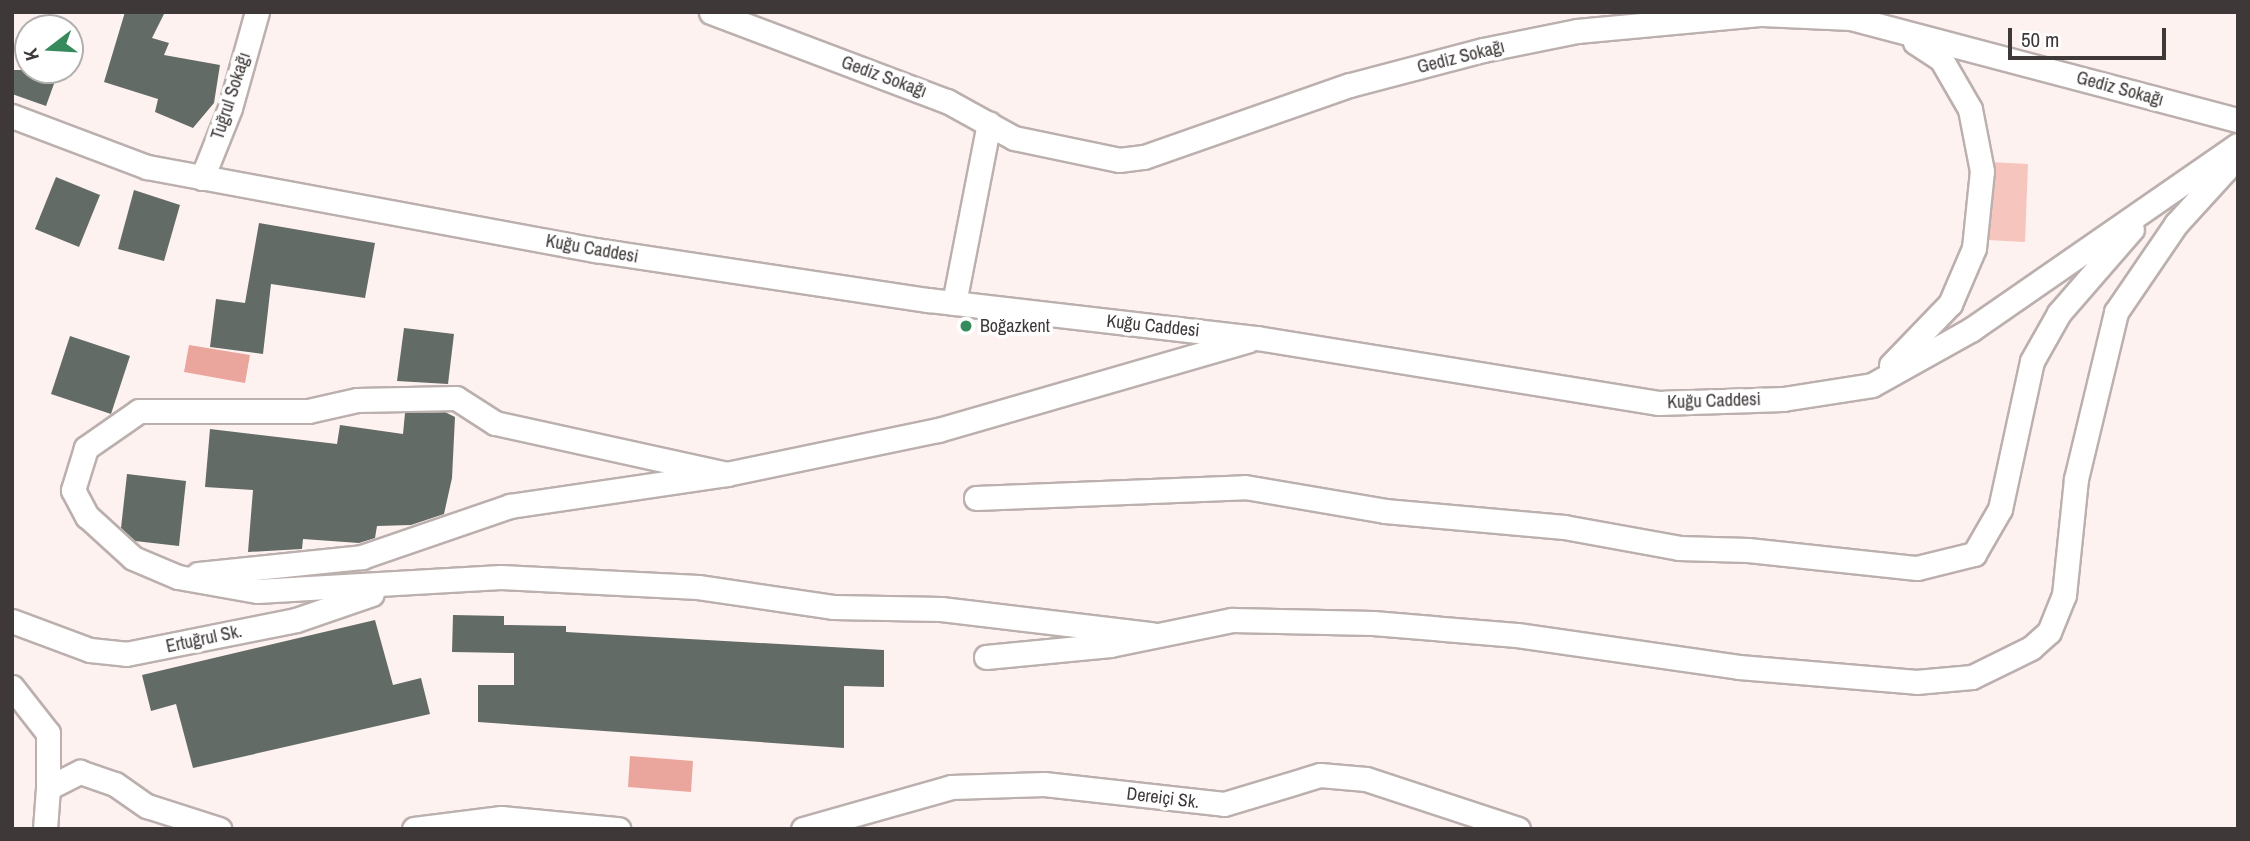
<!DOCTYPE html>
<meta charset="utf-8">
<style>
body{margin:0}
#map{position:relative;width:2250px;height:841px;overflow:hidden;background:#fef2f0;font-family:"Archivo Narrow",sans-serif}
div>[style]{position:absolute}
.green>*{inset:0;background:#f6c5be}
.water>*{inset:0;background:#eaa59d}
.building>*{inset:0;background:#636b66}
.roads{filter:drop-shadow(2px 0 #bbb0ae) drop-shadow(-2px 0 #bbb0ae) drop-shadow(0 2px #bbb0ae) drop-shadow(0 -2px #bbb0ae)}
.minor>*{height:23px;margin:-11.5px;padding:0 11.5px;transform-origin:11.5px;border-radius:11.5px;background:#fff}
.dots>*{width:19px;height:19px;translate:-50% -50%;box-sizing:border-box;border:4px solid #fff;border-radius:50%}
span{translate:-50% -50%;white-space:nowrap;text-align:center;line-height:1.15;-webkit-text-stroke:7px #fff;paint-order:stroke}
.street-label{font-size:18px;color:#3e3938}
.poi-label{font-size:18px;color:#3e3938}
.left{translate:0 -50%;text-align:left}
.frame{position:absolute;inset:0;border:14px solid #3e3938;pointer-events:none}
.north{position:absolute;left:14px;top:14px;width:70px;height:70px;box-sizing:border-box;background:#fff;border:2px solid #b2b0af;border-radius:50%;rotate:253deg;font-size:19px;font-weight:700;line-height:28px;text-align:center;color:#3e3938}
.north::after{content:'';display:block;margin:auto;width:24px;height:32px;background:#368a5c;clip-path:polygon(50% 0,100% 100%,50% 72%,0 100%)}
.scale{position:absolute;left:2008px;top:28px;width:158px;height:32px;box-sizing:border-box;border:4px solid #3e3938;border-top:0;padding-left:9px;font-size:21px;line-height:24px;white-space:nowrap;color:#3e3938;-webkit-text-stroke:5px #fff;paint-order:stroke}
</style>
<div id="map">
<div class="green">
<div style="clip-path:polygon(1990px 162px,2028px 164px,2025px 242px,1987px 240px)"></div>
</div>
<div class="water">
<div style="clip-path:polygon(189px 345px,250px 355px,245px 383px,184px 372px)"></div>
<div style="clip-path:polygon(630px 756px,693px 761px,691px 792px,628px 787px)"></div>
</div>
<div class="building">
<div style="clip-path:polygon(125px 12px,165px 12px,152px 38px,169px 43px,164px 55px,220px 65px,214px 103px,193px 128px,155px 112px,158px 99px,104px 82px)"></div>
<div style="clip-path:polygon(12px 70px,59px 70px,46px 106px,12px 94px)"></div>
<div style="clip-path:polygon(56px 177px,100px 195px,79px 247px,35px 229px)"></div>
<div style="clip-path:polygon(134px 190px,180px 205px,164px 261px,118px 249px)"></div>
<div style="clip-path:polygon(259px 223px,375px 243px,365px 298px,271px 284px,263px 354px,210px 347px,216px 299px,245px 303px)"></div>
<div style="clip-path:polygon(404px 328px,454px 334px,448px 384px,397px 381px)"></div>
<div style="clip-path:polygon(70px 336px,130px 356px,111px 414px,51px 394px)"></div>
<div style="clip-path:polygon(445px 412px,455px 417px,452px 478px,444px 514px,411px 525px,377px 526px,375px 538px,359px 543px,303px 539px,302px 549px,248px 552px,253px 490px,205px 487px,210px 429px,337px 444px,340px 425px,403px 434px,405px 413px)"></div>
<div style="clip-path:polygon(127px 474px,186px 481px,179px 546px,135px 541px,121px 528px)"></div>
<div style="clip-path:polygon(453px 615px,504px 616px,504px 625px,566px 626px,566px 632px,884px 650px,884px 687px,844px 686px,844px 748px,478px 722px,478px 685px,514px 685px,514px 653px,452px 652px)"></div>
<div style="clip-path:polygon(375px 620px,393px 685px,421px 678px,430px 714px,193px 768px,176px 704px,151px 711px,142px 675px)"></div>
</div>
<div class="roads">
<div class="minor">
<div style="left:711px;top:12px;width:252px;rotate:20.7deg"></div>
<div style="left:947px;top:101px;width:77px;rotate:28.9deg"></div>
<div style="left:1014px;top:138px;width:107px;rotate:11.8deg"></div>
<div style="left:1119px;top:160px;width:25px;rotate:-7deg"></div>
<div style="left:1144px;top:157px;width:218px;rotate:-19.3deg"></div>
<div style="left:1350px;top:85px;width:138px;rotate:-14.7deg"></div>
<div style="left:1483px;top:50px;width:96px;rotate:-11.4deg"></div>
<div style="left:1577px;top:31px;width:186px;rotate:-5.3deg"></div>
<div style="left:1762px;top:14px;width:89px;rotate:2.6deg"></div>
<div style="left:1851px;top:18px;width:400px;rotate:14.8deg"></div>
<div style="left:12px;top:116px;width:144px;rotate:20.7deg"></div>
<div style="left:147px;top:167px;width:457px;rotate:10.5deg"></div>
<div style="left:596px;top:250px;width:336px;rotate:8.6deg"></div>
<div style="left:928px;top:300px;width:331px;rotate:6.6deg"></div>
<div style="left:1257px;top:338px;width:406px;rotate:9.2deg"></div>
<div style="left:1658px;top:403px;width:125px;rotate:-1.8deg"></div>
<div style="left:1783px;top:399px;width:90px;rotate:-8.9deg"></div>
<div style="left:1872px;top:385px;width:115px;rotate:-29.2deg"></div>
<div style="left:1972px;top:329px;width:323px;rotate:-34.7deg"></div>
<div style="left:202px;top:178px;width:75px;rotate:-68.2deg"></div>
<div style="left:230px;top:108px;width:100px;rotate:-74.3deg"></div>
<div style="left:954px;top:303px;width:183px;rotate:-79deg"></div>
<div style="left:1891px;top:365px;width:85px;rotate:-46deg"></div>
<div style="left:1950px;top:304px;width:61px;rotate:-66.8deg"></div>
<div style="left:1974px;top:248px;width:77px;rotate:-84.1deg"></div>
<div style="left:1982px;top:171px;width:63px;rotate:-101deg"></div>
<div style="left:1970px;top:109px;width:58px;rotate:-120.1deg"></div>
<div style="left:1941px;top:59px;width:31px;rotate:-147deg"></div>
<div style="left:727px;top:474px;width:238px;rotate:-167.6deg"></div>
<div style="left:495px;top:423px;width:46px;rotate:-147.3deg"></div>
<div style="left:456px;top:398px;width:99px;rotate:178.8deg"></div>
<div style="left:357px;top:400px;width:50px;rotate:167.3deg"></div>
<div style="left:308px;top:411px;width:169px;rotate:180deg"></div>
<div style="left:139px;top:411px;width:65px;rotate:145.1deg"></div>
<div style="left:86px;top:448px;width:44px;rotate:107.2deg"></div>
<div style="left:73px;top:490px;width:30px;rotate:62deg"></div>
<div style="left:87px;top:516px;width:62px;rotate:42.4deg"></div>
<div style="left:133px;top:558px;width:49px;rotate:22.9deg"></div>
<div style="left:178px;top:577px;width:80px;rotate:10deg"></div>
<div style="left:257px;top:591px;width:244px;rotate:-3.3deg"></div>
<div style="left:501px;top:577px;width:197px;rotate:2.9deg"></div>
<div style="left:698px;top:587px;width:136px;rotate:8.4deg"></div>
<div style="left:833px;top:607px;width:108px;rotate:1.1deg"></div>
<div style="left:941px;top:609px;width:212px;rotate:6.8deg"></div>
<div style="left:976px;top:498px;width:269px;rotate:-2.3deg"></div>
<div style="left:1245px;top:487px;width:142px;rotate:9.7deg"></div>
<div style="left:1385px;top:511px;width:180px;rotate:5.1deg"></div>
<div style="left:1564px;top:527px;width:117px;rotate:10.3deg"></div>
<div style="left:1679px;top:548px;width:69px;rotate:1.7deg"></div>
<div style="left:1748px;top:550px;width:170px;rotate:6.1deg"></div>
<div style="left:1917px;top:568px;width:59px;rotate:-13.8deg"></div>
<div style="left:1974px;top:554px;width:52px;rotate:-60deg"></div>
<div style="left:2000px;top:509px;width:151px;rotate:-77.8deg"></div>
<div style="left:2032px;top:361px;width:55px;rotate:-60.6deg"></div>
<div style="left:2059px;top:313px;width:111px;rotate:-49deg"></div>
<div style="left:198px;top:574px;width:165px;rotate:-5.9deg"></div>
<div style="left:362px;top:557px;width:157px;rotate:-19deg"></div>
<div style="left:510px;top:506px;width:219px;rotate:-8.4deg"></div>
<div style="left:727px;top:474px;width:216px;rotate:-11.8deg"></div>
<div style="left:938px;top:430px;width:322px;rotate:-16.1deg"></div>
<div style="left:12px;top:621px;width:83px;rotate:20.4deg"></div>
<div style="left:90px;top:650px;width:36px;rotate:6deg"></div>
<div style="left:126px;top:654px;width:173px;rotate:-11.3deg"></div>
<div style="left:296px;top:620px;width:80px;rotate:-18.9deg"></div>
<div style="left:986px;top:657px;width:125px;rotate:-5.5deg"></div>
<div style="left:1110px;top:645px;width:125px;rotate:-11.6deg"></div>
<div style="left:1232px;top:620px;width:141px;rotate:1.2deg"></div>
<div style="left:1373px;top:623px;width:144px;rotate:4.8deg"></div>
<div style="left:1517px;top:635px;width:224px;rotate:8.2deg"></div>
<div style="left:1739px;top:667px;width:178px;rotate:4.8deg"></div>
<div style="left:1916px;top:682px;width:56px;rotate:-5.1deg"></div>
<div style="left:1972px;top:677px;width:66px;rotate:-26.2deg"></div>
<div style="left:2031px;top:648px;width:24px;rotate:-42deg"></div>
<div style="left:2049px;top:632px;width:40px;rotate:-68deg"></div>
<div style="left:2064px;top:595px;width:117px;rotate:-84.1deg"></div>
<div style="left:2076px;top:479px;width:172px;rotate:-76.5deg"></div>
<div style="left:2116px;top:312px;width:107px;rotate:-55.7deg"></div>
<div style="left:2176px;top:224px;width:92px;rotate:-47.6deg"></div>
<div style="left:12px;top:687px;width:58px;rotate:52deg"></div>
<div style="left:48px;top:733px;width:55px;rotate:90deg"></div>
<div style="left:45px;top:829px;width:41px;rotate:-85.8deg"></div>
<div style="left:48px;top:788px;width:36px;rotate:-27deg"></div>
<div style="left:80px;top:772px;width:37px;rotate:19deg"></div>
<div style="left:115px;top:784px;width:39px;rotate:35deg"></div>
<div style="left:147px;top:806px;width:76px;rotate:17.7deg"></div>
<div style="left:414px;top:829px;width:88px;rotate:-7.2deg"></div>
<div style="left:501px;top:818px;width:118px;rotate:5.4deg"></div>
<div style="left:803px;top:829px;width:154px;rotate:-15.8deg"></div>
<div style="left:951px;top:787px;width:93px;rotate:-1.8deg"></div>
<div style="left:1044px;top:784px;width:181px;rotate:6.3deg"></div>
<div style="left:1224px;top:804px;width:100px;rotate:-16.8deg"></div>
<div style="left:1320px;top:775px;width:46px;rotate:5deg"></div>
<div style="left:1366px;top:779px;width:160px;rotate:18.2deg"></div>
</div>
</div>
<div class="dots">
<div style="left:966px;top:326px;background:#368a5c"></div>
</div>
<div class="street-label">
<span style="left:1461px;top:57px;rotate:-14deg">Gediz Sokağı</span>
<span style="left:884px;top:77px;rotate:20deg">Gediz Sokağı</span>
<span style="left:2120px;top:89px;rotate:15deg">Gediz Sokağı</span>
<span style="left:231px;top:96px;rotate:-72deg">Tuğrul Sokağı</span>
<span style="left:592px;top:249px;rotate:10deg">Kuğu Caddesi</span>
<span style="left:1153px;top:326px;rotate:6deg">Kuğu Caddesi</span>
<span style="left:1714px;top:401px;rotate:-2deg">Kuğu Caddesi</span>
<span style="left:204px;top:639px;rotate:-12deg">Ertuğrul Sk.</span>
<span style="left:1163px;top:798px;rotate:7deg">Dereiçi Sk.</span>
</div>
<div class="poi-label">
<span class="left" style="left:980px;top:326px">Boğazkent</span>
</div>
<div class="frame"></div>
<div class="north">K</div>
<div class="scale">50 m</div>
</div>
